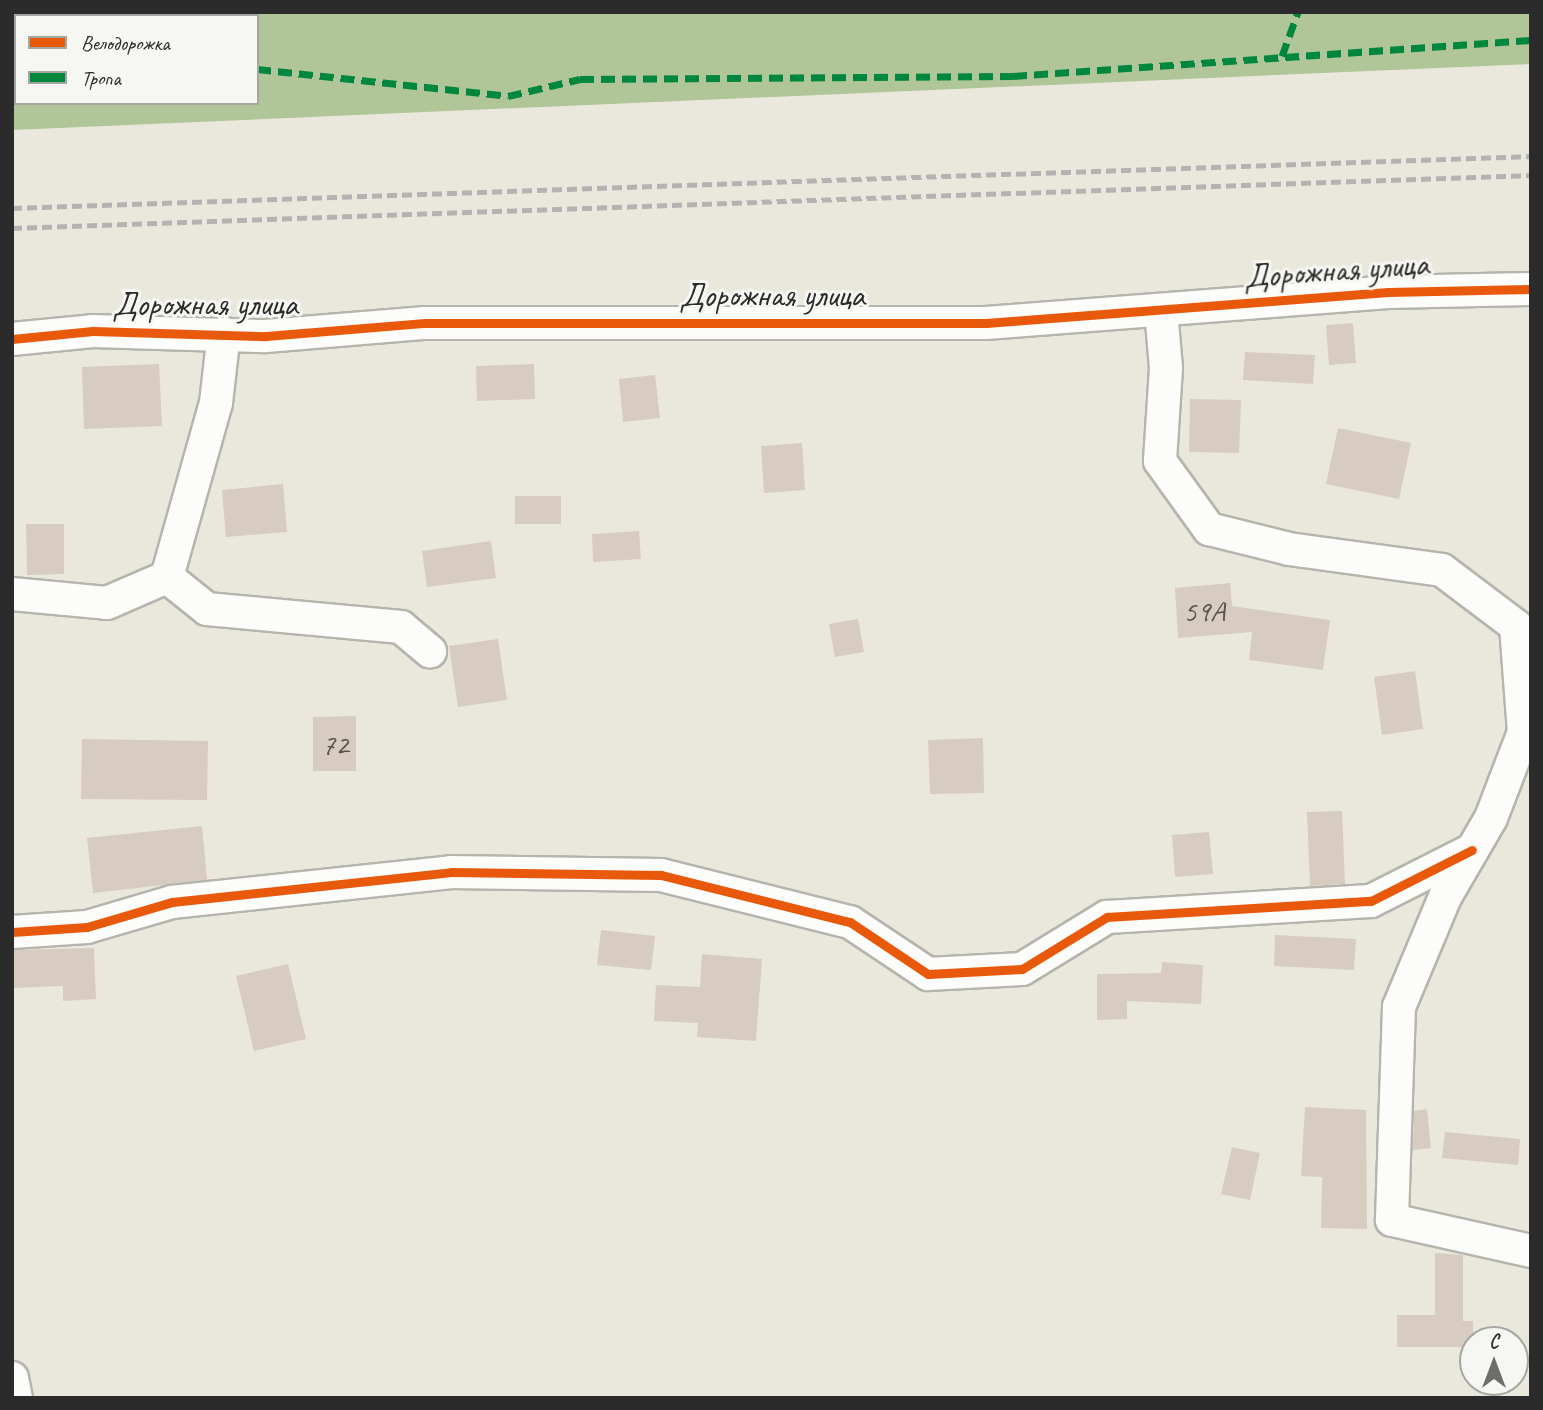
<!DOCTYPE html>
<meta charset="utf-8">
<style>
body{margin:0}
#map{position:relative;width:1543px;height:1410px;overflow:hidden;background:#eae8dd;font-family:Caveat,sans-serif}
div>[style]{position:absolute}
.forest>*{inset:0;background:#b0c598}
.building>*{inset:0;background:#d8cbbf}
.roads{filter:drop-shadow(2px 0 #b5b4ad) drop-shadow(-2px 0 #b5b4ad) drop-shadow(0 2px #b5b4ad) drop-shadow(0 -2px #b5b4ad)}
.street>*{height:32px;margin:-16px;padding:0 16px;transform-origin:16px;border-radius:16px;background:#fcfcfa}
.rail>*{height:5px;margin-top:-2.5px;transform-origin:0;background:repeating-linear-gradient(90deg,#b4b3b2 0 10px,transparent 0 15px)}
.quiet>*{height:7px;margin-top:-3.5px;transform-origin:0;background:repeating-linear-gradient(90deg,#00873e 0 14px,transparent 0 21px)}
.cycleway>*{height:9px;margin:-4.5px;padding:0 4.5px;transform-origin:4.5px;border-radius:4.5px;background:#e8590c}
span{translate:-50% -50%;white-space:nowrap;text-align:center;line-height:1.15;-webkit-text-stroke:6px #f6f6f2;paint-order:stroke}
.number-label{font-size:30px;color:#565350}
.number-label span{-webkit-text-stroke-width:0}
.street-label{font-size:33px;color:#2b2b2b}
.frame{position:absolute;inset:0;border:14px solid #2b2b2b;pointer-events:none}
.legend{position:absolute;left:14px;top:14px;width:245px;height:91px;box-sizing:border-box;background:#f6f6f2;border:2px solid #a5a5a2;margin:0;padding:9px 12px;list-style:none;font-size:21px;color:#2b2b2b}
.legend li{display:flex;align-items:center;gap:14px;height:35px}
.legend b{width:35px;border:2px solid #a5a5a2}
.north{position:absolute;left:1459px;top:1326px;width:70px;height:70px;box-sizing:border-box;background:#f6f6f2;border:2px solid #a5a5a2;border-radius:50%;rotate:0deg;font-size:19px;font-weight:700;line-height:28px;text-align:center;color:#2b2b2b}
.north::after{content:'';display:block;margin:auto;width:24px;height:32px;background:#6e6d69;clip-path:polygon(50% 0,100% 100%,50% 72%,0 100%)}
</style>
<div id="map">
<div class="forest">
<div style="clip-path:polygon(evenodd,12px 12px,1531px 12px,1531px 64px,12px 130px,12px 12px,16px 16px,257px 16px,257px 103px,16px 103px,16px 16px)"></div>
</div>
<div class="building">
<div style="clip-path:polygon(1353px 323px,1356px 363px,1329px 365px,1326px 325px)"></div>
<div style="clip-path:polygon(1245px 352px,1315px 355px,1313px 384px,1243px 380px)"></div>
<div style="clip-path:polygon(159px 364px,162px 426px,84px 429px,82px 367px)"></div>
<div style="clip-path:polygon(534px 364px,535px 399px,477px 401px,476px 366px)"></div>
<div style="clip-path:polygon(655px 375px,660px 418px,623px 422px,619px 379px)"></div>
<div style="clip-path:polygon(1190px 399px,1241px 400px,1239px 453px,1189px 452px)"></div>
<div style="clip-path:polygon(1338px 428px,1411px 443px,1399px 499px,1326px 484px)"></div>
<div style="clip-path:polygon(802px 443px,805px 490px,764px 493px,761px 446px)"></div>
<div style="clip-path:polygon(283px 484px,287px 532px,226px 537px,222px 490px)"></div>
<div style="clip-path:polygon(515px 496px,561px 496px,561px 524px,515px 524px)"></div>
<div style="clip-path:polygon(26px 524px,64px 524px,64px 574px,27px 575px)"></div>
<div style="clip-path:polygon(639px 531px,641px 559px,593px 562px,592px 534px)"></div>
<div style="clip-path:polygon(491px 541px,496px 578px,427px 587px,422px 551px)"></div>
<div style="clip-path:polygon(1230px 583px,1232px 606px,1330px 620px,1323px 670px,1249px 660px,1252px 632px,1178px 638px,1175px 588px)"></div>
<div style="clip-path:polygon(858px 619px,864px 652px,835px 657px,829px 624px)"></div>
<div style="clip-path:polygon(498px 639px,507px 700px,458px 707px,449px 646px)"></div>
<div style="clip-path:polygon(1415px 671px,1423px 729px,1382px 735px,1374px 677px)"></div>
<div style="clip-path:polygon(356px 716px,356px 771px,313px 771px,313px 717px)"></div>
<div style="clip-path:polygon(983px 738px,984px 793px,930px 794px,928px 740px)"></div>
<div style="clip-path:polygon(82px 739px,208px 741px,207px 800px,81px 799px)"></div>
<div style="clip-path:polygon(1342px 811px,1345px 884px,1310px 886px,1307px 812px)"></div>
<div style="clip-path:polygon(202px 826px,207px 880px,93px 893px,87px 838px)"></div>
<div style="clip-path:polygon(1209px 832px,1213px 874px,1175px 877px,1172px 835px)"></div>
<div style="clip-path:polygon(601px 930px,655px 936px,651px 970px,597px 965px)"></div>
<div style="clip-path:polygon(1275px 935px,1356px 939px,1354px 970px,1274px 966px)"></div>
<div style="clip-path:polygon(94px 948px,96px 999px,63px 1001px,63px 986px,12px 988px,12px 950px)"></div>
<div style="clip-path:polygon(702px 954px,762px 959px,756px 1041px,697px 1037px,698px 1023px,654px 1021px,656px 985px,700px 987px)"></div>
<div style="clip-path:polygon(1162px 962px,1203px 965px,1201px 1004px,1127px 1001px,1127px 1019px,1097px 1020px,1097px 974px,1161px 973px)"></div>
<div style="clip-path:polygon(288px 964px,306px 1039px,254px 1051px,236px 976px)"></div>
<div style="clip-path:polygon(1305px 1107px,1366px 1110px,1367px 1229px,1321px 1228px,1322px 1177px,1301px 1176px)"></div>
<div style="clip-path:polygon(1427px 1109px,1431px 1148px,1413px 1150px,1414px 1111px)"></div>
<div style="clip-path:polygon(1445px 1132px,1520px 1139px,1518px 1165px,1442px 1158px)"></div>
<div style="clip-path:polygon(1232px 1147px,1260px 1153px,1250px 1200px,1221px 1194px)"></div>
<div style="clip-path:polygon(1435px 1253px,1463px 1255px,1463px 1321px,1473px 1321px,1473px 1347px,1397px 1347px,1397px 1315px,1435px 1315px)"></div>
</div>
<div class="roads">
<div class="street">
<div style="left:1161px;top:310px;width:58px;rotate:85.1deg"></div>
<div style="left:1166px;top:368px;width:93px;rotate:93.7deg"></div>
<div style="left:1160px;top:461px;width:84px;rotate:54.2deg"></div>
<div style="left:1209px;top:529px;width:82px;rotate:14deg"></div>
<div style="left:1289px;top:549px;width:154px;rotate:7.8deg"></div>
<div style="left:1442px;top:570px;width:93px;rotate:37.1deg"></div>
<div style="left:1516px;top:626px;width:106px;rotate:85.7deg"></div>
<div style="left:1524px;top:732px;width:92px;rotate:111deg"></div>
<div style="left:1491px;top:818px;width:91px;rotate:120.2deg"></div>
<div style="left:1445px;top:897px;width:119px;rotate:112.7deg"></div>
<div style="left:1399px;top:1007px;width:213px;rotate:91.9deg"></div>
<div style="left:1392px;top:1220px;width:142px;rotate:12.6deg"></div>
<div style="left:12px;top:339px;width:81px;rotate:-5.6deg"></div>
<div style="left:93px;top:331px;width:173px;rotate:1.7deg"></div>
<div style="left:266px;top:336px;width:160px;rotate:-4.7deg"></div>
<div style="left:425px;top:323px;width:561px"></div>
<div style="left:986px;top:323px;width:403px;rotate:-4.4deg"></div>
<div style="left:1388px;top:292px;width:143px;rotate:-1.2deg"></div>
<div style="left:167px;top:577px;width:51px;rotate:38.7deg"></div>
<div style="left:207px;top:609px;width:195px;rotate:5.3deg"></div>
<div style="left:401px;top:627px;width:38px;rotate:40deg"></div>
<div style="left:12px;top:594px;width:95px;rotate:5.4deg"></div>
<div style="left:107px;top:603px;width:65px;rotate:-23.4deg"></div>
<div style="left:167px;top:577px;width:181px;rotate:-74.3deg"></div>
<div style="left:216px;top:403px;width:70px;rotate:-83.5deg"></div>
<div style="left:12px;top:932px;width:75px;rotate:-3.8deg"></div>
<div style="left:87px;top:927px;width:89px;rotate:-16.4deg"></div>
<div style="left:172px;top:902px;width:281px;rotate:-6.1deg"></div>
<div style="left:451px;top:872px;width:210px;rotate:0.8deg"></div>
<div style="left:661px;top:875px;width:195px;rotate:14deg"></div>
<div style="left:850px;top:922px;width:94px;rotate:33.7deg"></div>
<div style="left:928px;top:974px;width:94px;rotate:-3deg"></div>
<div style="left:1022px;top:969px;width:100px;rotate:-31.5deg"></div>
<div style="left:1107px;top:917px;width:264px;rotate:-3.5deg"></div>
<div style="left:1371px;top:901px;width:113px;rotate:-26.8deg"></div>
<div style="left:12px;top:1378px;width:20px;rotate:79deg"></div>
</div>
</div>
<div class="rail">
<div style="left:12px;top:208px;width:1520px;rotate:-1.96deg"></div>
<div style="left:12px;top:228px;width:1520px;rotate:-2deg"></div>
</div>
<div class="quiet">
<div style="left:100px;top:16px;width:4px;rotate:-90deg"></div>
<div style="left:12px;top:39px;width:4px;rotate:14deg"></div>
<div style="left:1282px;top:56px;width:47px;rotate:-70deg"></div>
<div style="left:257px;top:69px;width:252px;rotate:6.1deg"></div>
<div style="left:508px;top:96px;width:74px;rotate:-13.3deg"></div>
<div style="left:580px;top:79px;width:433px;rotate:-0.4deg"></div>
<div style="left:1013px;top:76px;width:519px;rotate:-3.98deg"></div>
</div>
<div class="cycleway">
<div style="left:12px;top:339px;width:81px;rotate:-5.6deg"></div>
<div style="left:93px;top:331px;width:173px;rotate:1.7deg"></div>
<div style="left:266px;top:336px;width:160px;rotate:-4.7deg"></div>
<div style="left:425px;top:323px;width:561px"></div>
<div style="left:986px;top:323px;width:403px;rotate:-4.4deg"></div>
<div style="left:1388px;top:292px;width:143px;rotate:-1.2deg"></div>
<div style="left:12px;top:932px;width:75px;rotate:-3.8deg"></div>
<div style="left:87px;top:927px;width:89px;rotate:-16.4deg"></div>
<div style="left:172px;top:902px;width:281px;rotate:-6.1deg"></div>
<div style="left:451px;top:872px;width:210px;rotate:0.8deg"></div>
<div style="left:661px;top:875px;width:195px;rotate:14deg"></div>
<div style="left:850px;top:922px;width:94px;rotate:33.7deg"></div>
<div style="left:928px;top:974px;width:94px;rotate:-3deg"></div>
<div style="left:1022px;top:969px;width:100px;rotate:-31.5deg"></div>
<div style="left:1107px;top:917px;width:264px;rotate:-3.5deg"></div>
<div style="left:1371px;top:901px;width:113px;rotate:-26.8deg"></div>
</div>
<div class="number-label">
<span style="left:1204px;top:611px">59А</span>
<span style="left:335px;top:744px">72</span>
</div>
<div class="street-label">
<span style="left:1336px;top:271px;rotate:-4deg">Дорожная улица</span>
<span style="left:772px;top:296px">Дорожная улица</span>
<span style="left:205px;top:305px">Дорожная улица</span>
</div>
<div class="frame"></div>
<ul class="legend">
<li><b style="height:9px;background:#e8590c"></b>Велодорожка</li>
<li><b style="height:9px;background:#00873e"></b>Тропа</li>
</ul>
<div class="north">С</div>
</div>
